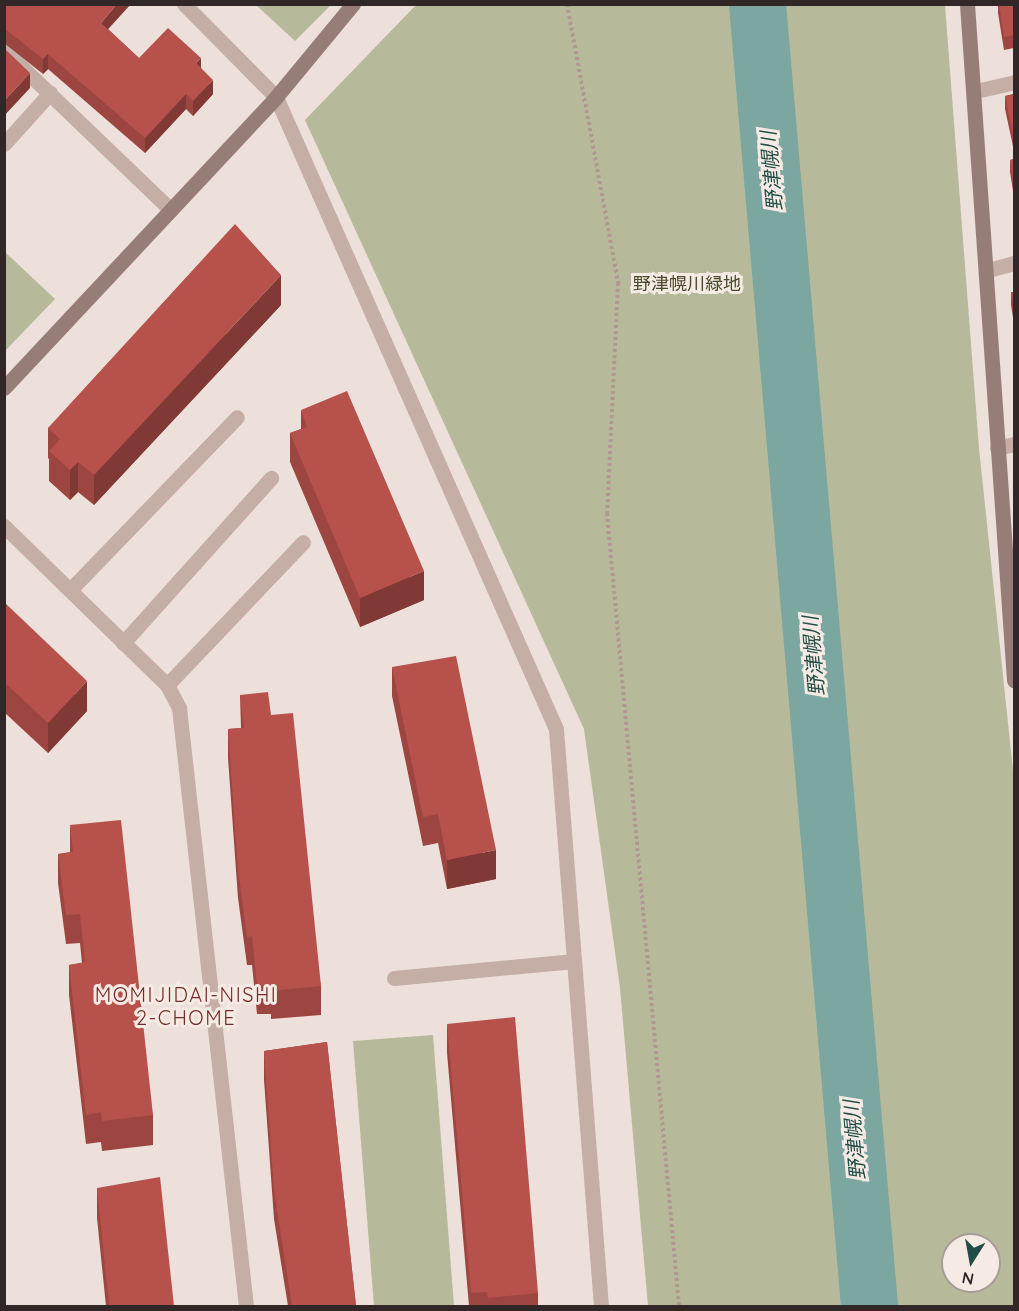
<!DOCTYPE html>
<meta charset="utf-8">
<style>
body{margin:0}
#map{position:relative;width:1019px;height:1311px;overflow:hidden;background:#eddfd9;font-family:Quicksand,"Noto Sans JP",sans-serif}
div>[style]{position:absolute}
.green>*{inset:0;background:#b6ba9b}
.river>*{height:57px;margin:-28.5px;padding:0 28.5px;transform-origin:28.5px;border-radius:28.5px;background:#7ba7a0}
.path>*{height:4px;margin-top:-2px;transform-origin:0;background:repeating-linear-gradient(90deg,#af9891 0 3px,transparent 0 6px)}
.lane>*{height:15px;margin:-7.5px;padding:0 7.5px;transform-origin:7.5px;border-radius:7.5px;background:#c4aea6}
.street>*{height:15px;margin:-7.5px;padding:0 7.5px;transform-origin:7.5px;border-radius:7.5px;background:#c4aea6}
.secondary>*{height:15px;margin:-7.5px;padding:0 7.5px;transform-origin:7.5px;border-radius:7.5px;background:#977d78}
.wall>*{inset:0;background:#9d4641}
.shaded-wall>*{inset:0;background:#803935}
.building>*{inset:0;background:#b7514c}
span{translate:-50% -50%;white-space:nowrap;text-align:center;line-height:1.15;-webkit-text-stroke:6px #f6eae4;paint-order:stroke}
.park-label{font-size:18px;color:#474c2d}
.water-label{font-size:20px;color:#214d47;font-style:italic}
.neighbourhood-label{font-size:20px;color:#762c29;letter-spacing:1.5px}
.frame{position:absolute;inset:0;border:6px solid #312726;pointer-events:none}
.north{position:absolute;left:941px;top:1233px;width:60px;height:60px;box-sizing:border-box;background:#f6eae4;border:2px solid #a79c98;border-radius:50%;rotate:191deg;font-size:16px;font-weight:700;line-height:24px;text-align:center;color:#312726}
.north::after{content:'';display:block;margin:auto;width:21px;height:27px;background:#214d47;clip-path:polygon(50% 0,100% 100%,50% 72%,0 100%)}
</style>
<div id="map">
<div class="green">
<div style="clip-path:polygon(256px 5px,331px 5px,295px 41px)"></div>
<div style="clip-path:polygon(evenodd,416px 5px,945px 5px,979px 448px,1014px 780px,1014px 1306px,648px 1306px,620px 988px,584px 729px,305px 120px,416px 5px,953px 1245px,989px 1245px,989px 1281px,953px 1281px,953px 1245px)"></div>
<div style="clip-path:polygon(5px 252px,55px 299px,5px 351px,4px 351px)"></div>
<div style="clip-path:polygon(433px 1035px,454px 1306px,374px 1306px,353px 1041px)"></div>
</div>
<div class="river">
<div style="left:757px;top:4px;width:1307px;rotate:85.08deg"></div>
</div>
<div class="path">
<div style="left:567px;top:4px;width:284px;rotate:79.6deg"></div>
<div style="left:618px;top:283px;width:230px;rotate:92.7deg"></div>
<div style="left:607px;top:513px;width:796px;rotate:84.81deg"></div>
</div>
<div class="lane">
<div style="left:4px;top:50px;width:231px;rotate:43.8deg"></div>
<div style="left:4px;top:144px;width:69px;rotate:-48deg"></div>
<div style="left:70px;top:590px;width:240px;rotate:-46deg"></div>
<div style="left:123px;top:643px;width:222px;rotate:-48.1deg"></div>
<div style="left:167px;top:685px;width:197px;rotate:-46.4deg"></div>
<div style="left:394px;top:978px;width:181px;rotate:-5.4deg"></div>
</div>
<div class="street">
<div style="left:184px;top:4px;width:131px;rotate:45.3deg"></div>
<div style="left:276px;top:97px;width:691px;rotate:66.1deg"></div>
<div style="left:556px;top:729px;width:579px;rotate:85.54deg"></div>
<div style="left:976px;top:91px;width:39px;rotate:-13deg"></div>
<div style="left:988px;top:270px;width:27px;rotate:-15deg"></div>
<div style="left:997px;top:448px;width:17px;rotate:-13deg"></div>
<div style="left:4px;top:526px;width:228px;rotate:44.3deg"></div>
<div style="left:167px;top:685px;width:26px;rotate:62deg"></div>
<div style="left:179px;top:708px;width:602px;rotate:83.61deg"></div>
</div>
<div class="secondary">
<div style="left:967px;top:4px;width:678px;rotate:86.02deg"></div>
<div style="left:4px;top:388px;width:398px;rotate:-46.9deg"></div>
<div style="left:276px;top:97px;width:121px;rotate:-50.4deg"></div>
</div>
<div class="wall">
<div style="clip-path:polygon(4px 4px,108px 29px,139px 58px,201px 68px,213px 94px,193px 116px,186px 109px,145px 153px,48px 69px,43px 74px,4px 43px)"></div>
<div style="clip-path:polygon(998px 4px,1014px 4px,1014px 48px,1004px 50px,998px 13px)"></div>
<div style="clip-path:polygon(1014px 94px,1014px 151px,1005px 109px,1005px 96px)"></div>
<div style="clip-path:polygon(1014px 159px,1014px 197px,1010px 172px,1010px 160px)"></div>
<div style="clip-path:polygon(1011px 292px,1014px 292px,1014px 324px,1011px 305px)"></div>
<div style="clip-path:polygon(281px 305px,94px 505px,78px 492px,70px 500px,49px 481px,49px 459px,48px 458px,48px 428px)"></div>
<div style="clip-path:polygon(301px 410px,424px 600px,360px 627px,290px 462px,290px 433px,301px 429px)"></div>
<div style="clip-path:polygon(4px 602px,87px 711px,48px 753px,4px 712px)"></div>
<div style="clip-path:polygon(392px 667px,496px 879px,447px 889px,438px 843px,423px 846px,392px 696px)"></div>
<div style="clip-path:polygon(240px 695px,271px 715px,321px 986px,321px 1015px,271px 1019px,271px 1014px,257px 1014px,252px 965px,247px 965px,238px 898px,228px 758px,228px 729px,241px 728px)"></div>
<div style="clip-path:polygon(70px 825px,153px 1115px,153px 1145px,102px 1151px,101px 1142px,86px 1144px,69px 995px,69px 965px,82px 963px,80px 943px,66px 944px,58px 883px,58px 854px,70px 852px)"></div>
<div style="clip-path:polygon(447px 1024px,538px 1293px,538px 1306px,469px 1306px,447px 1053px)"></div>
<div style="clip-path:polygon(327px 1042px,356px 1306px,288px 1306px,274px 1219px,264px 1080px,264px 1051px)"></div>
<div style="clip-path:polygon(97px 1188px,174px 1306px,106px 1306px,97px 1218px)"></div>
</div>
<div class="shaded-wall">
<div style="clip-path:polygon(117px 4px,131px 4px,101px 37px,101px 23px)"></div>
<div style="clip-path:polygon(48px 54px,48px 69px,43px 74px,43px 59px)"></div>
<div style="clip-path:polygon(201px 58px,201px 73px,196px 63px)"></div>
<div style="clip-path:polygon(30px 73px,30px 88px,4px 116px,4px 101px)"></div>
<div style="clip-path:polygon(213px 80px,213px 94px,193px 116px,193px 101px)"></div>
<div style="clip-path:polygon(186px 94px,186px 109px,145px 153px,145px 138px)"></div>
<div style="clip-path:polygon(281px 275px,281px 305px,94px 505px,94px 475px)"></div>
<div style="clip-path:polygon(78px 462px,78px 492px,70px 500px,70px 470px)"></div>
<div style="clip-path:polygon(424px 571px,424px 600px,360px 627px,360px 598px)"></div>
<div style="clip-path:polygon(87px 681px,87px 711px,48px 753px,48px 723px)"></div>
<div style="clip-path:polygon(496px 850px,496px 879px,447px 889px,447px 860px)"></div>
</div>
<div class="building">
<div style="clip-path:polygon(4px 4px,117px 4px,101px 23px,139px 58px,168px 28px,201px 58px,196px 63px,213px 80px,193px 101px,186px 94px,145px 138px,48px 54px,43px 59px,4px 28px)"></div>
<div style="clip-path:polygon(999px 4px,1014px 4px,1014px 35px,1004px 37px)"></div>
<div style="clip-path:polygon(4px 48px,30px 73px,4px 101px)"></div>
<div style="clip-path:polygon(1014px 94px,1014px 139px,1005px 96px)"></div>
<div style="clip-path:polygon(1014px 159px,1014px 185px,1010px 160px)"></div>
<div style="clip-path:polygon(235px 224px,281px 275px,94px 475px,78px 462px,70px 470px,49px 451px,60px 439px,48px 428px)"></div>
<div style="clip-path:polygon(1011px 292px,1014px 292px,1014px 311px)"></div>
<div style="clip-path:polygon(347px 391px,424px 571px,360px 598px,290px 433px,307px 427px,301px 410px)"></div>
<div style="clip-path:polygon(4px 602px,87px 681px,48px 723px,4px 682px)"></div>
<div style="clip-path:polygon(456px 656px,496px 850px,447px 860px,438px 814px,423px 817px,392px 667px)"></div>
<div style="clip-path:polygon(268px 692px,271px 715px,293px 713px,321px 986px,271px 991px,271px 985px,257px 986px,252px 936px,247px 937px,238px 869px,228px 729px,244px 728px,240px 695px)"></div>
<div style="clip-path:polygon(121px 820px,153px 1115px,102px 1121px,101px 1112px,86px 1115px,69px 965px,85px 962px,80px 914px,66px 915px,58px 854px,73px 852px,70px 825px)"></div>
<div style="clip-path:polygon(515px 1017px,538px 1293px,488px 1298px,487px 1292px,471px 1293px,447px 1024px)"></div>
<div style="clip-path:polygon(327px 1042px,356px 1306px,292px 1306px,274px 1190px,264px 1051px)"></div>
<div style="clip-path:polygon(160px 1177px,174px 1306px,109px 1306px,97px 1188px)"></div>
</div>
<div class="park-label">
<span style="left:687px;top:284px">野津幌川緑地</span>
</div>
<div class="water-label">
<span style="left:771px;top:171px;rotate:-95deg">野津幌川</span>
<span style="left:813px;top:656px;rotate:-95deg">野津幌川</span>
<span style="left:854px;top:1140px;rotate:-95deg">野津幌川</span>
</div>
<div class="neighbourhood-label">
<span style="left:186px;top:1006px">MOMIJIDAI-NISHI<br>2-CHOME</span>
</div>
<div class="frame"></div>
<div class="north">N</div>
</div>
